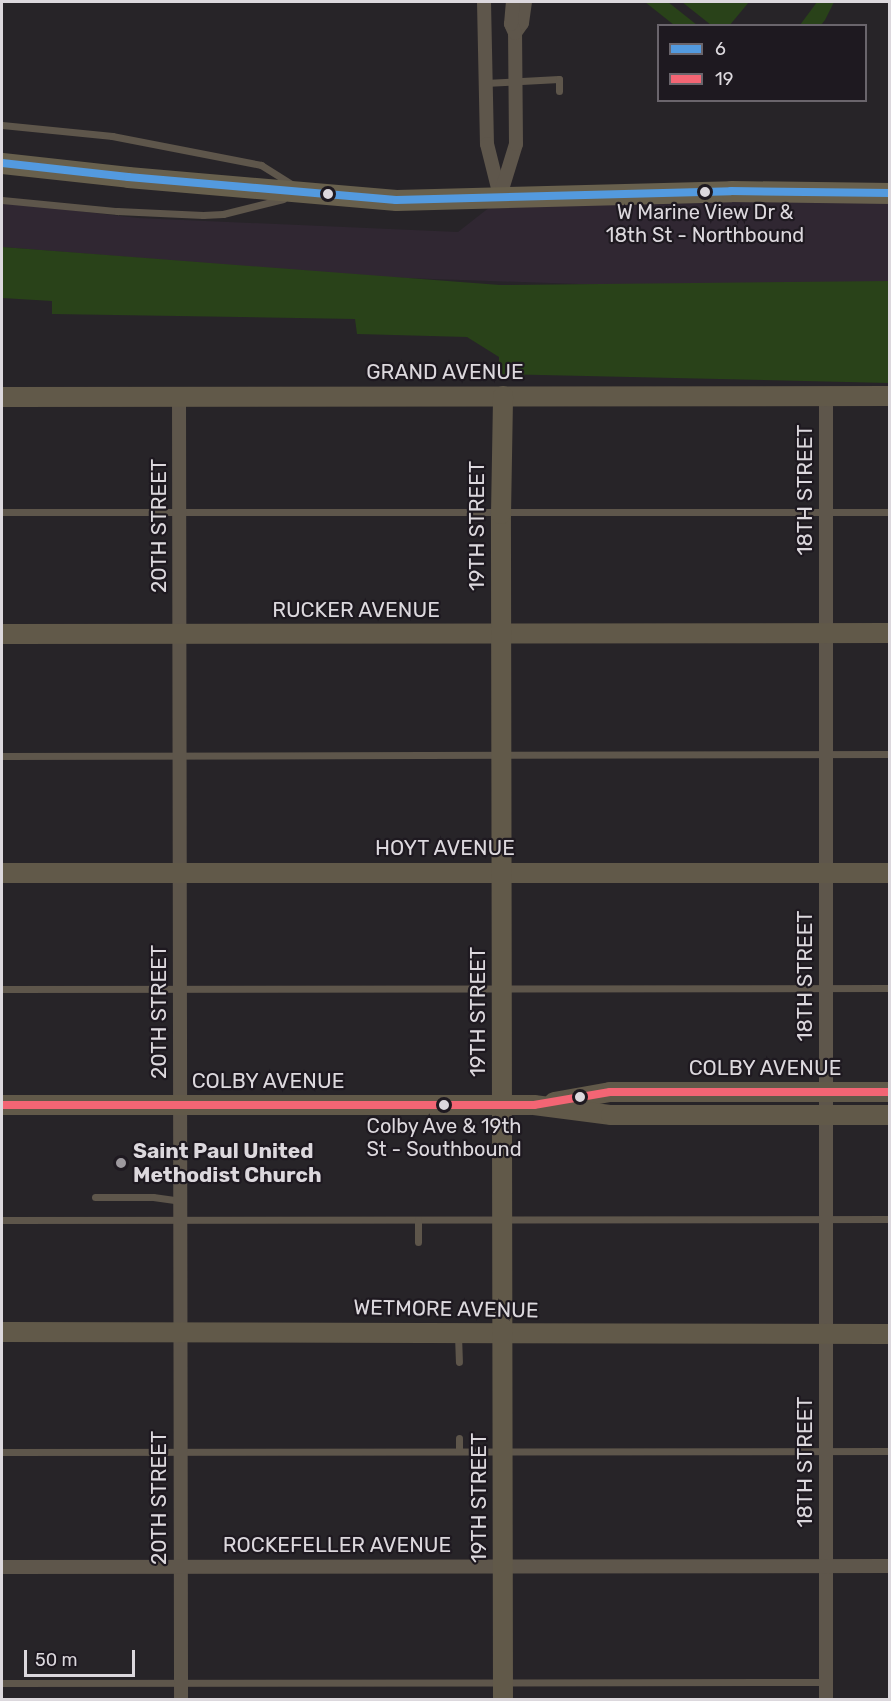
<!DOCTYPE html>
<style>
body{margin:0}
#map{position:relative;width:891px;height:1701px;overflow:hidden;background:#272428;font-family:Rubik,sans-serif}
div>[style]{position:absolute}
.built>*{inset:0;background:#302732}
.green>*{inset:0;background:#294219}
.lane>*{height:7px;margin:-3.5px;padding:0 3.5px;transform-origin:3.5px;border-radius:3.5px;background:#5e564b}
.street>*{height:14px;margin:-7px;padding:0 7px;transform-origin:7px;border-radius:7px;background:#5e564b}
.secondary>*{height:20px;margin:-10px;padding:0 10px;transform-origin:10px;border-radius:10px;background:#615949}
.primary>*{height:21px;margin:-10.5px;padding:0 10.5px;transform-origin:10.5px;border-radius:10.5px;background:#68604d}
.bus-1>*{height:8px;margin:-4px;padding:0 4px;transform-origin:4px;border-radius:4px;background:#539adf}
.bus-2>*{height:8px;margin:-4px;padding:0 4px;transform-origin:4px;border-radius:4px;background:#f36574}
.dots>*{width:16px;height:16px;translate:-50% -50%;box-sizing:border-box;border:3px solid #1e1920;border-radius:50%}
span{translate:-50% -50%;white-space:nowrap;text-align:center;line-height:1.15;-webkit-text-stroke:4.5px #1e1920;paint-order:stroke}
.bus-label{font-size:20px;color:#dcd8dd}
.street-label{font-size:21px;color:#dcd8dd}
.poi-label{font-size:21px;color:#dcd8dd;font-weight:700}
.left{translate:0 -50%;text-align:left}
.frame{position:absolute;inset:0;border:3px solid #dcd8dd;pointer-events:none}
.legend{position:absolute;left:657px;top:24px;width:210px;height:78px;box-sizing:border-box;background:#1e1920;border:2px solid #6a656c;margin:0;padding:8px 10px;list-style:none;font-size:18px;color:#dcd8dd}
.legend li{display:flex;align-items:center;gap:12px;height:30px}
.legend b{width:30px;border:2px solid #6a656c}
.scale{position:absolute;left:24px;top:1650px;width:111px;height:27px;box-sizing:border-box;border:3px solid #dcd8dd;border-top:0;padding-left:8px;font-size:18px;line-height:21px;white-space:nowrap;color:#dcd8dd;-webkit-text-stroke:4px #1e1920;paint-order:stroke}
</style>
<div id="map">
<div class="built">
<div style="clip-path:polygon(889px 196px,889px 295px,377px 277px,2px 247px,2px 202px,138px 218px,458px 232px,495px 203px)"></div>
</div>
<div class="green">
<div style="clip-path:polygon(645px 2px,668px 2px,697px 25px,674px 25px)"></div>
<div style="clip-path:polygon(682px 2px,749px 2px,729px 26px,711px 25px)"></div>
<div style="clip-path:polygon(817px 2px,834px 2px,825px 20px,821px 25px,800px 25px)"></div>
<div style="clip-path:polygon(2px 247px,500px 285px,889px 281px,889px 383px,499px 374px,499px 357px,467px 337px,357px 334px,355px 319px,52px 314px,52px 301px,2px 298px)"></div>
</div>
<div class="lane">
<div style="left:485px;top:83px;width:74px;rotate:-3.1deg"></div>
<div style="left:559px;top:79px;width:12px;rotate:90deg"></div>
<div style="left:2px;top:125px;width:111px;rotate:5.7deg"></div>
<div style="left:112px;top:136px;width:152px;rotate:11deg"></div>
<div style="left:261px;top:165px;width:38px;rotate:32deg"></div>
<div style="left:2px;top:200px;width:116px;rotate:5.5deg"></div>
<div style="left:117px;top:211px;width:86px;rotate:2.7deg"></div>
<div style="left:203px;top:215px;width:20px;rotate:-3deg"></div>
<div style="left:223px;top:214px;width:62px;rotate:-14deg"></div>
<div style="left:2px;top:512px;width:888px"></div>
<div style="left:2px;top:756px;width:888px;rotate:-0.13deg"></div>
<div style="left:2px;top:989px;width:888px;rotate:-0.06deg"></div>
<div style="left:95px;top:1197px;width:58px"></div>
<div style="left:153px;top:1197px;width:27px;rotate:8deg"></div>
<div style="left:2px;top:1220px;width:888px;rotate:-0.06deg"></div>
<div style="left:418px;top:1242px;width:22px;rotate:-90deg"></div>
<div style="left:458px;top:1335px;width:27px;rotate:88deg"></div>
<div style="left:459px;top:1451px;width:13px;rotate:-90deg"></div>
<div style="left:2px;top:1452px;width:888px;rotate:-0.06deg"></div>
<div style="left:2px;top:1683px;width:824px;rotate:-0.07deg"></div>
</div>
<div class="street">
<div style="left:484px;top:2px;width:142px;rotate:88.8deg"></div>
<div style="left:487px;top:144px;width:54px;rotate:76deg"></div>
<div style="left:515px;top:33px;width:12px;rotate:-55deg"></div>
<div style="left:522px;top:23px;width:21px;rotate:-82deg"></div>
<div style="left:500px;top:196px;width:54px;rotate:-72.9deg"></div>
<div style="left:516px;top:144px;width:111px;rotate:-90.5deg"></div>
<div style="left:515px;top:33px;width:10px;rotate:-114deg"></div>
<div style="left:511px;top:24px;width:22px;rotate:-85deg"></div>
<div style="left:826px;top:396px;width:1304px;rotate:90deg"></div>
<div style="left:179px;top:397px;width:1303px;rotate:89.91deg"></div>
<div style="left:2px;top:1567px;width:888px;rotate:-0.06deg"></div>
</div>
<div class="secondary">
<div style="left:2px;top:397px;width:888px;rotate:-0.06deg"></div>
<div style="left:2px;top:634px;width:888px;rotate:-0.06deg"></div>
<div style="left:2px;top:873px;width:888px"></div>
<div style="left:554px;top:1102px;width:57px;rotate:-10.1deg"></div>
<div style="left:610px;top:1092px;width:280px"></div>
<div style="left:2px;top:1105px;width:532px"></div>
<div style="left:534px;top:1105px;width:78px;rotate:7.4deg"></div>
<div style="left:611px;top:1115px;width:279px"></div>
<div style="left:2px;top:1332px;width:888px;rotate:0.13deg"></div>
<div style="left:503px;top:1700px;width:1186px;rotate:-90.1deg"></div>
<div style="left:501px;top:514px;width:118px;rotate:-89deg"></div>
</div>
<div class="primary">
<div style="left:2px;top:163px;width:127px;rotate:6.3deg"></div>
<div style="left:128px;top:177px;width:269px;rotate:4.9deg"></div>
<div style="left:396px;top:200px;width:335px;rotate:-1.5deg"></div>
<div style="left:731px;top:191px;width:159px;rotate:0.7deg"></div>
</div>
<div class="bus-1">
<div style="left:2px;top:163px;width:127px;rotate:6.3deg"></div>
<div style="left:128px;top:177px;width:269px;rotate:4.9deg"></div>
<div style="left:396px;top:200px;width:335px;rotate:-1.5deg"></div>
<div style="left:731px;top:191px;width:159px;rotate:0.7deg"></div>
</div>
<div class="bus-2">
<div style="left:2px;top:1105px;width:532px"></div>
<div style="left:534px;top:1105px;width:77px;rotate:-9.7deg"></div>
<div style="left:610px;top:1092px;width:280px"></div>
</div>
<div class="dots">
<div style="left:705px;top:192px;background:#dcd8dd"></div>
<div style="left:328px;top:194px;background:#dcd8dd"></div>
<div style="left:580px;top:1097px;background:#dcd8dd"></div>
<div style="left:444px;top:1105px;background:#dcd8dd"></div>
<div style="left:121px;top:1163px;background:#9d999e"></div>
</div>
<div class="bus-label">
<span style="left:705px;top:224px">W Marine View Dr &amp;<br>18th St - Northbound</span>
<span style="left:444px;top:1138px">Colby Ave &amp; 19th<br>St - Southbound</span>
</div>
<div class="street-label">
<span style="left:445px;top:372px">GRAND AVENUE</span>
<span style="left:805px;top:490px;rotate:-90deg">18TH STREET</span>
<span style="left:159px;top:526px;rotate:-90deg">20TH STREET</span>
<span style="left:477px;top:526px;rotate:-90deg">19TH STREET</span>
<span style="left:356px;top:610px">RUCKER AVENUE</span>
<span style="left:445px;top:848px">HOYT AVENUE</span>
<span style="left:805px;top:976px;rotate:-90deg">18TH STREET</span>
<span style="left:159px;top:1012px;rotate:-90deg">20TH STREET</span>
<span style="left:478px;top:1012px;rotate:-90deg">19TH STREET</span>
<span style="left:765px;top:1068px">COLBY AVENUE</span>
<span style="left:268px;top:1081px">COLBY AVENUE</span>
<span style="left:446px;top:1309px;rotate:1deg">WETMORE AVENUE</span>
<span style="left:805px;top:1462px;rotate:-90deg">18TH STREET</span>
<span style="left:159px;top:1498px;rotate:-90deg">20TH STREET</span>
<span style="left:479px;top:1498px;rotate:-90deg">19TH STREET</span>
<span style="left:337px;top:1545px">ROCKEFELLER AVENUE</span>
</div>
<div class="poi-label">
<span class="left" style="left:133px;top:1163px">Saint Paul United<br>Methodist Church</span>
</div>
<div class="frame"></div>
<ul class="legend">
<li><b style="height:8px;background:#539adf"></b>6</li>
<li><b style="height:8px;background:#f36574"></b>19</li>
</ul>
<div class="scale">50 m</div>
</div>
